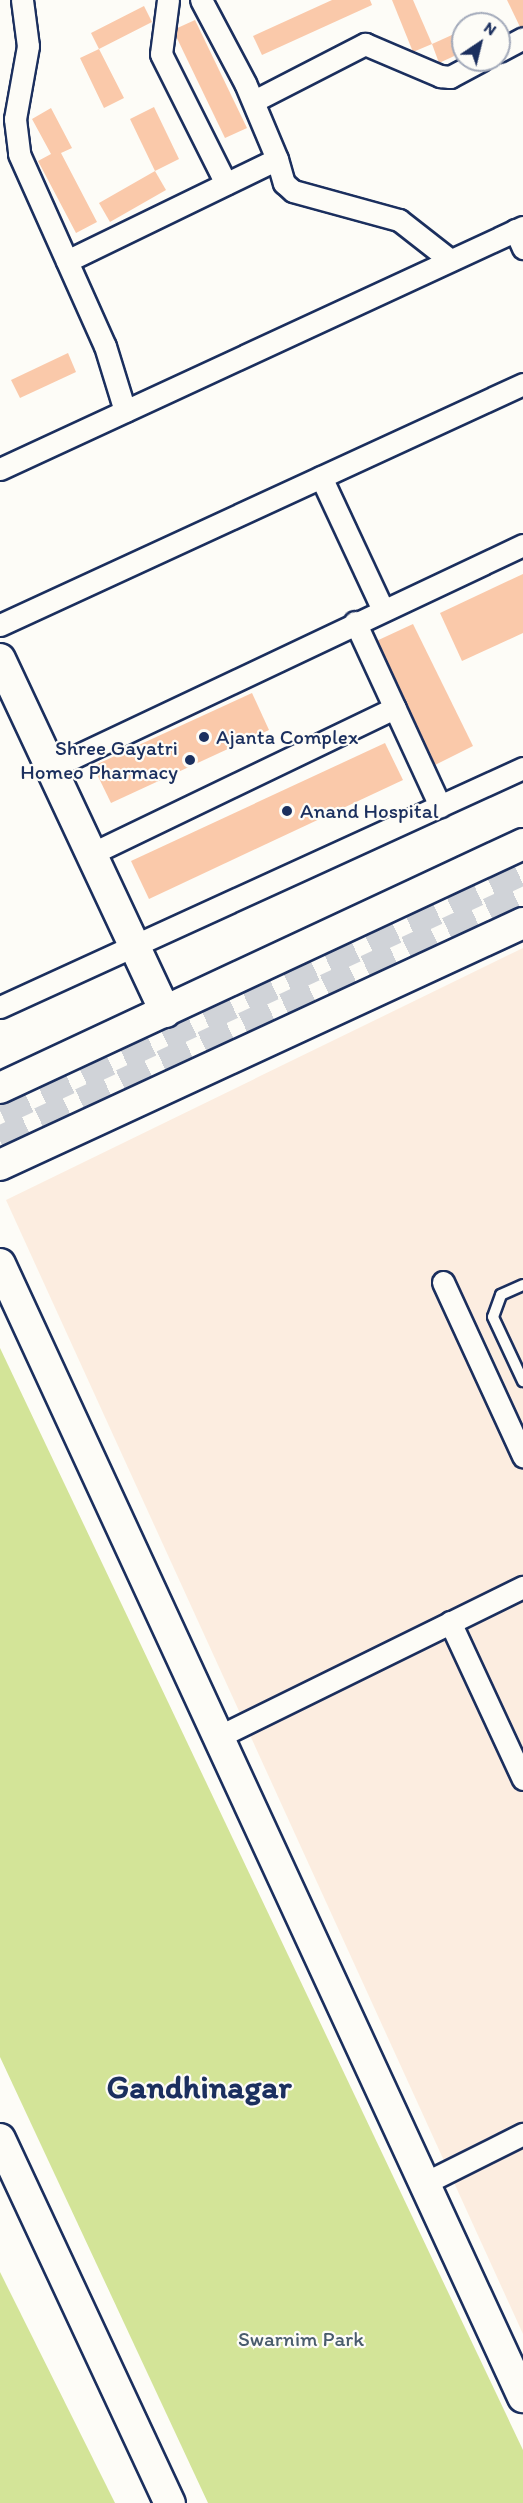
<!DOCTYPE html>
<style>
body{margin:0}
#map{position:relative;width:523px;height:2503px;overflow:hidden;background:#fdfcf7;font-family:Itim,sans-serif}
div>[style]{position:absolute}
.built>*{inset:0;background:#fcede0}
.green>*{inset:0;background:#d3e498}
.building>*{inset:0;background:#fac9aa}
.secondary-tunnel>*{height:30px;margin-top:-15px;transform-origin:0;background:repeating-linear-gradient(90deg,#d0d3d8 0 30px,transparent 0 45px)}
.roads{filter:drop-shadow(2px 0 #1b2f5e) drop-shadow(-2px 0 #1b2f5e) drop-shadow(0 2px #1b2f5e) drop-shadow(0 -2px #1b2f5e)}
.lane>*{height:10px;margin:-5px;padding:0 5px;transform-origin:5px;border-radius:5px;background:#fdfcf7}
.street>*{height:21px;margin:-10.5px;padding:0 10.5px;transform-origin:10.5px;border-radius:10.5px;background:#fdfcf7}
.secondary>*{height:30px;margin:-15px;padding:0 15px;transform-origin:15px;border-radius:15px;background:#fdfcf7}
.dots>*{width:16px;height:16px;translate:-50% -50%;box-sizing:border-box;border:3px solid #fdfcf7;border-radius:50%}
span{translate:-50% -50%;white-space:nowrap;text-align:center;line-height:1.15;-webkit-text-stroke:4.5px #fdfcf7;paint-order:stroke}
.poi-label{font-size:21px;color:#1b2f5e}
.left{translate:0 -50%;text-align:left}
.right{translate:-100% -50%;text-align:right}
.park-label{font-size:21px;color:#495c6c}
.town-label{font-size:33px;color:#1b2f5e;font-weight:700}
.north{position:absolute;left:451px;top:12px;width:60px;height:60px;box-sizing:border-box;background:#fdfcf7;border:2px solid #a3aaba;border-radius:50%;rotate:35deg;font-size:16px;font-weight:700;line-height:24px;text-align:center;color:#1b2f5e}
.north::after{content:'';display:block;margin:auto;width:21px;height:27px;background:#1b2f5e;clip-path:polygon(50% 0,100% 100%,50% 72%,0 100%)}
</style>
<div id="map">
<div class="built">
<div style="clip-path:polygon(523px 948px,523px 2334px,6px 1200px)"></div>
</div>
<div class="green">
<div style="clip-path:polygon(0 1348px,523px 2450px,523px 2503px,208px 2503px,0 2057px)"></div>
<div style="clip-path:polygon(0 2272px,115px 2503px,0 2503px)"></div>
</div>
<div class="building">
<div style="clip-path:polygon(332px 0,370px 0,372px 5px,262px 55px,253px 36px)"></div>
<div style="clip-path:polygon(392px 0,413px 0,432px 44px,413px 52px)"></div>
<div style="clip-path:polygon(507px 0,523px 0,523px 28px,521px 29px)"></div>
<div style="clip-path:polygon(144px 6px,152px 22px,99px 49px,124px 98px,104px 108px,80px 58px,99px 49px,91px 33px)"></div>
<div style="clip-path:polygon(195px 20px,247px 128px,225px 138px,173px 30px)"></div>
<div style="clip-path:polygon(463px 30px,463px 52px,439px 63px,432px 44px)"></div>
<div style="clip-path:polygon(154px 107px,179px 159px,155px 171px,130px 119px)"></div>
<div style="clip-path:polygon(51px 108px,72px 148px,61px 153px,97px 222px,76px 233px,38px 161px,51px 154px,32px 119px)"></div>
<div style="clip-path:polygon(155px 171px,166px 190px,110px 222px,99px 203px)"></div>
<div style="clip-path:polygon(68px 353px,76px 372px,20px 398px,11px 380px)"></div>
<div style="clip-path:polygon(523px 574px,523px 633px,462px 661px,440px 613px)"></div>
<div style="clip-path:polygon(413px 624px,473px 746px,433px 766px,372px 643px)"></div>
<div style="clip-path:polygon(252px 693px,269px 730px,111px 803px,93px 766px)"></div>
<div style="clip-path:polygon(385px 743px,403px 780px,149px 899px,131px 861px)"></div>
</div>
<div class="secondary-tunnel">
<div style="left:0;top:1111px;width:576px;rotate:-24.74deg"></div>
<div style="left:0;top:1141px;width:577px;rotate:-25.01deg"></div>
</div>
<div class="roads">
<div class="lane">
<div style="left:523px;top:1285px;width:24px;rotate:156deg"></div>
<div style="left:501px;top:1295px;width:23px;rotate:110deg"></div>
<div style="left:493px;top:1317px;width:71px;rotate:64.9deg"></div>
</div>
<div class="street">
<div style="left:22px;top:0;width:46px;rotate:82.6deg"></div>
<div style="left:28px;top:46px;width:74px;rotate:100.1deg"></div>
<div style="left:15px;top:119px;width:35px;rotate:83deg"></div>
<div style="left:19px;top:154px;width:210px;rotate:65.9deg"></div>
<div style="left:105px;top:346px;width:68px;rotate:72.9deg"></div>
<div style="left:168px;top:0;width:54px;rotate:97.4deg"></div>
<div style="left:161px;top:54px;width:145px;rotate:63.4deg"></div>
<div style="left:499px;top:51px;width:27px;rotate:-28deg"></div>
<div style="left:254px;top:101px;width:125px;rotate:-27.2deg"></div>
<div style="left:365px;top:44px;width:82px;rotate:23.1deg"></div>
<div style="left:440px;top:76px;width:10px;rotate:6deg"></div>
<div style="left:450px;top:77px;width:36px;rotate:-28deg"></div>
<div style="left:277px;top:159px;width:25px;rotate:74deg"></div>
<div style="left:284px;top:183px;width:12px;rotate:42deg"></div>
<div style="left:293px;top:191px;width:110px;rotate:15.3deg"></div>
<div style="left:399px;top:220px;width:65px;rotate:38.1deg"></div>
<div style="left:515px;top:230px;width:20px;rotate:66deg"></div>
<div style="left:67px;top:261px;width:233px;rotate:-25.9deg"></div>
<div style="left:277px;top:159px;width:82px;rotate:-112.8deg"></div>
<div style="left:245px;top:83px;width:94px;rotate:-117.9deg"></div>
<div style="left:0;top:469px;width:576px;rotate:-24.83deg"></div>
<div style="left:321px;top:477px;width:147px;rotate:65deg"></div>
<div style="left:355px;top:622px;width:203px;rotate:65.2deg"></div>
<div style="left:0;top:625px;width:576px;rotate:-24.74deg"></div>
<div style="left:51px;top:768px;width:522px;rotate:-25.29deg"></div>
<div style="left:91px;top:854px;width:337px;rotate:-25.7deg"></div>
<div style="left:0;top:1007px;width:575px;rotate:-24.56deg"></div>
<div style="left:443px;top:1282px;width:192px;rotate:65.3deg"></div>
<div style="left:450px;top:1622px;width:173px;rotate:65.1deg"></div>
<div style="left:220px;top:1736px;width:338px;rotate:-26.2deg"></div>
<div style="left:425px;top:2183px;width:110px;rotate:-26.6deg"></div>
</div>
<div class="secondary">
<div style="left:0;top:659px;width:390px;rotate:64.9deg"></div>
<div style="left:0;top:1088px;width:577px;rotate:-25.01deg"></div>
<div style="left:0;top:1165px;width:576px;rotate:-24.83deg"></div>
<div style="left:0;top:1264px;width:1248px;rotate:65.22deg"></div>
<div style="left:0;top:2139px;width:402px;rotate:65deg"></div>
</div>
</div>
<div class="dots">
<div style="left:204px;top:737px;background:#1b2f5e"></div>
<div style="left:190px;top:760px;background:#1b2f5e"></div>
<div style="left:287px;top:811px;background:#1b2f5e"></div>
</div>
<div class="poi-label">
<span class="left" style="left:216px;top:737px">Ajanta Complex</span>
<span class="right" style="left:178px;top:760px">Shree Gayatri<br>Homeo Pharmacy</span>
<span class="left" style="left:300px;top:811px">Anand Hospital</span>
</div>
<div class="park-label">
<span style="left:301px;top:2339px">Swarnim Park</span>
</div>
<div class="town-label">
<span style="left:199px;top:2087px">Gandhinagar</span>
</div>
<div class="north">N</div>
</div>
